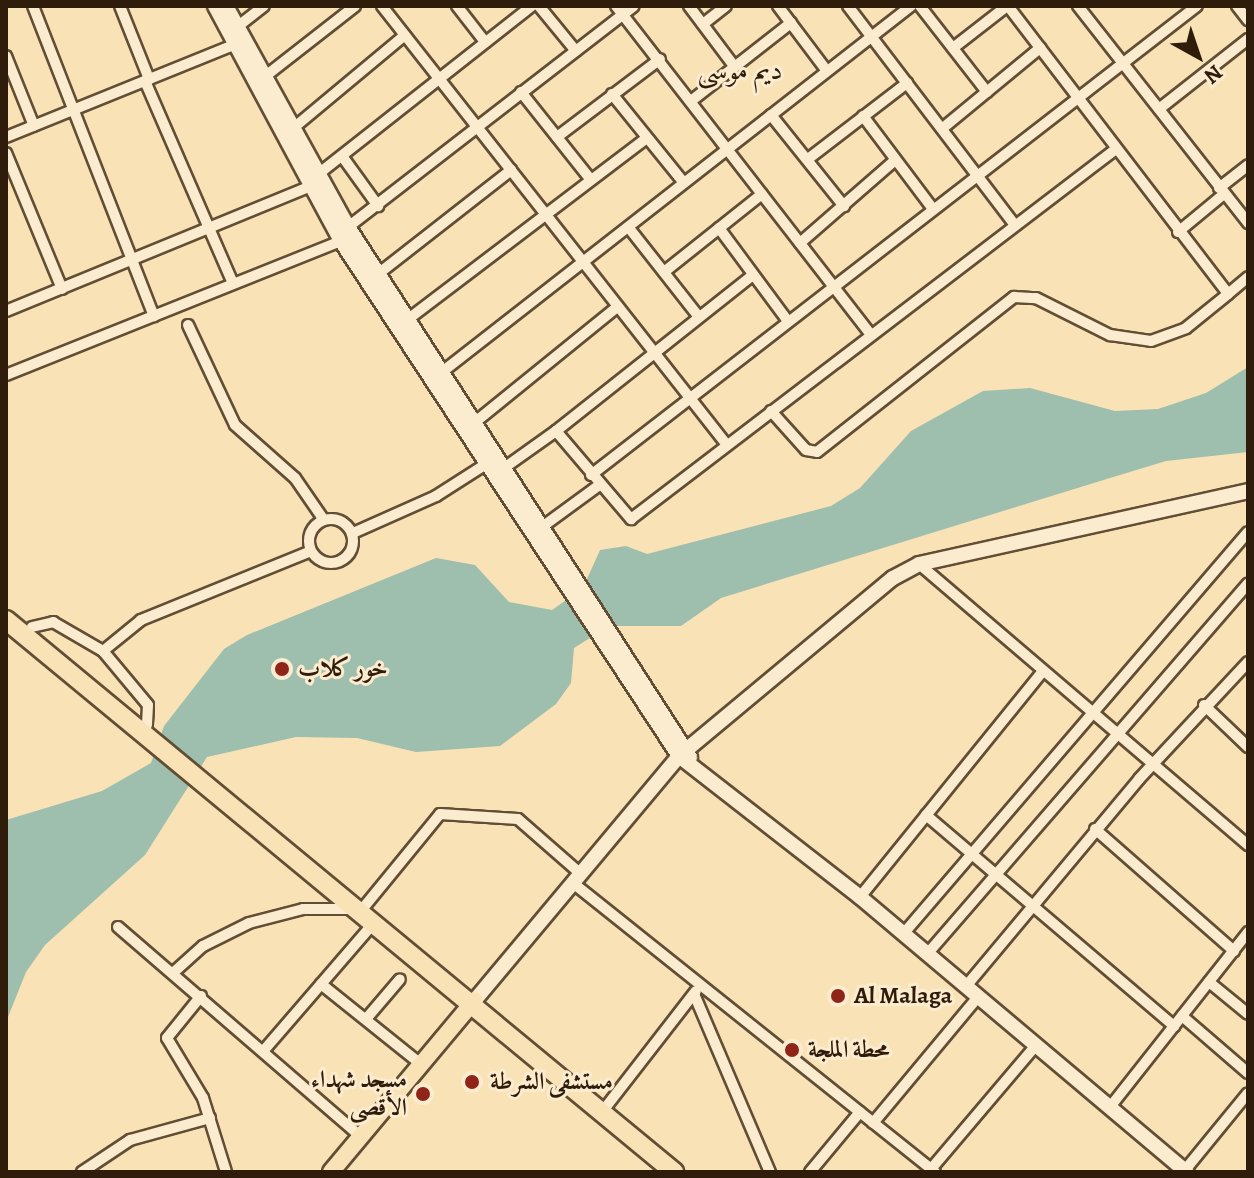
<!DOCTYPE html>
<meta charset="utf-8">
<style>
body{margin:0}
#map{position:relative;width:1254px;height:1178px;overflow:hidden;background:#f9e2b5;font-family:Alegreya,Amiri,serif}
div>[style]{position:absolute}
.water>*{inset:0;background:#9ebeae}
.roads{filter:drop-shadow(2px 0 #624e35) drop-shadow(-2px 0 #624e35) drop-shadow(0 2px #624e35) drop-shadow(0 -2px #624e35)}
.minor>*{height:10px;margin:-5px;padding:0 5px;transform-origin:5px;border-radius:5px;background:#fbeccf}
.minor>.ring{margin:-5px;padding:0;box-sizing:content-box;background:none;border:10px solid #fbeccf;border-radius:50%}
.tertiary>*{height:14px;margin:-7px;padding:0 7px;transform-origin:7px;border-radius:7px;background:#fbeccf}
.primary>*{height:16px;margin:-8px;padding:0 8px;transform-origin:8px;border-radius:8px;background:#f9e2b5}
.trunk>*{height:18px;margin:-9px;padding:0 9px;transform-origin:9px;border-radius:9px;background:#f9e2b5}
.dots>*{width:22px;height:22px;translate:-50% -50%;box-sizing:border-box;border:4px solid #fbeccf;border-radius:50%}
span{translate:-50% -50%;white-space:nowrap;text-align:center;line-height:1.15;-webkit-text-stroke:6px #fbeccf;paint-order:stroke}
.poi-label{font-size:24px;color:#301c0a;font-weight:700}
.left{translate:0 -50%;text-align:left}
.right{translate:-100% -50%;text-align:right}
.quarter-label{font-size:28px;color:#301c0a}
.frame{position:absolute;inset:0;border:8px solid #301c0a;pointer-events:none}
.north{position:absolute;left:1158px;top:16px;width:80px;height:80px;-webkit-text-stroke:6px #fbeccf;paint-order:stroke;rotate:140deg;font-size:22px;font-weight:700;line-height:32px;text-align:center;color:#301c0a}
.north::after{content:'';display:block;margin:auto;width:28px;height:36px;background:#301c0a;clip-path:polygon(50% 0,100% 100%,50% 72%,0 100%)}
</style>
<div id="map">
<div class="water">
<div style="clip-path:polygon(1248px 367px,1248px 452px,1166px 461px,1110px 478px,721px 598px,681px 626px,609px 626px,574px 648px,571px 683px,556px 704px,500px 746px,416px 752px,357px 738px,296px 737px,207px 757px,145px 855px,45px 945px,26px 972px,6px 1022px,6px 820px,102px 791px,151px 763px,164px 726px,224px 649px,247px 635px,436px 558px,475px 565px,509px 602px,552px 610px,583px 588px,600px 550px,626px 546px,647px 554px,831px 506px,860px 488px,911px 431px,983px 391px,1030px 388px,1115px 411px,1158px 409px,1206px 393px)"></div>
</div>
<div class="roads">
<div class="minor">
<div style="left:33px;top:6px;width:333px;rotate:68.7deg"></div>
<div style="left:120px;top:6px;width:79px;rotate:68.3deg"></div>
<div style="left:382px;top:6px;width:558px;rotate:51.84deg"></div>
<div style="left:457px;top:6px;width:46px;rotate:52.1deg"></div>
<div style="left:539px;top:6px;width:58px;rotate:50.6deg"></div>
<div style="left:616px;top:6px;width:416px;rotate:52.2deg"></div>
<div style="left:689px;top:6px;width:75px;rotate:53.1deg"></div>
<div style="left:778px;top:6px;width:81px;rotate:53deg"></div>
<div style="left:848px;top:6px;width:275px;rotate:52.7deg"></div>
<div style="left:920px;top:6px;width:109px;rotate:52.1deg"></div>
<div style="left:1008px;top:6px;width:362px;rotate:52.6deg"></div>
<div style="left:1228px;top:294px;width:26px;rotate:-40deg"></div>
<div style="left:1078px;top:6px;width:276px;rotate:51.9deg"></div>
<div style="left:1237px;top:6px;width:18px;rotate:52deg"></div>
<div style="left:703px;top:24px;width:29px;rotate:-38deg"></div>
<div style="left:237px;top:27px;width:34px;rotate:-38deg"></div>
<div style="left:953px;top:48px;width:68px;rotate:-37.9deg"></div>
<div style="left:6px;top:56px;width:75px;rotate:68.2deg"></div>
<div style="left:263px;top:78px;width:117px;rotate:-38deg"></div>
<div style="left:145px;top:81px;width:220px;rotate:66.5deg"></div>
<div style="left:521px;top:92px;width:112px;rotate:51.5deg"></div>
<div style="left:612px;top:94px;width:114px;rotate:51deg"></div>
<div style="left:691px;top:101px;width:127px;rotate:-38deg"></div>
<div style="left:1159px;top:109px;width:113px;rotate:-38.2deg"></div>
<div style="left:771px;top:115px;width:117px;rotate:51.3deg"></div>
<div style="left:863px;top:116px;width:116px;rotate:53deg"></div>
<div style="left:943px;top:128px;width:126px;rotate:-39.5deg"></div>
<div style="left:291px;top:130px;width:148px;rotate:-39.8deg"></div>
<div style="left:6px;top:137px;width:246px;rotate:-22deg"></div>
<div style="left:557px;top:137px;width:129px;rotate:-37.1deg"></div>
<div style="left:6px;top:153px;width:147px;rotate:67.6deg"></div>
<div style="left:342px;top:156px;width:62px;rotate:54.2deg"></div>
<div style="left:808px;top:159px;width:125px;rotate:-37.5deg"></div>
<div style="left:317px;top:175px;width:273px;rotate:-38.2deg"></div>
<div style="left:1219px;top:188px;width:37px;rotate:-38deg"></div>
<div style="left:348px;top:227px;width:361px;rotate:-37.7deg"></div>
<div style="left:629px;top:228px;width:113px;rotate:51.8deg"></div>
<div style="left:719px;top:228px;width:114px;rotate:53.5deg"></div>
<div style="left:1178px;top:232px;width:60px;rotate:-39.6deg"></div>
<div style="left:800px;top:243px;width:126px;rotate:-41.1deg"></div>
<div style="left:664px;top:272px;width:125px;rotate:-38.5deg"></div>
<div style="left:378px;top:274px;width:169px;rotate:-38deg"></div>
<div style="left:6px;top:311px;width:334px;rotate:-22.3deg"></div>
<div style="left:407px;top:320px;width:301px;rotate:-37.2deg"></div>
<div style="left:188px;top:325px;width:110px;rotate:64.8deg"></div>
<div style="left:235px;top:425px;width:80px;rotate:41.5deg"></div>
<div style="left:295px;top:478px;width:51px;rotate:55.4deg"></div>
<div style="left:442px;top:372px;width:595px;rotate:-37.97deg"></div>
<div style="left:6px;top:375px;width:361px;rotate:-21.8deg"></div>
<div style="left:771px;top:411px;width:52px;rotate:48.1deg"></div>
<div style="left:806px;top:450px;width:11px;rotate:10deg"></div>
<div style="left:817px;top:452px;width:251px;rotate:-38.2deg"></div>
<div style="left:1014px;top:297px;width:22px;rotate:3deg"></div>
<div style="left:1036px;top:298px;width:83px;rotate:26.6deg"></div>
<div style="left:1110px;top:335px;width:41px;rotate:8.3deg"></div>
<div style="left:1151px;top:341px;width:37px;rotate:-20deg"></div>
<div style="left:1186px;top:328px;width:54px;rotate:-39deg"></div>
<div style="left:474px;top:423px;width:184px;rotate:-39deg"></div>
<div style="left:556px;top:431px;width:251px;rotate:-38.4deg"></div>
<div style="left:504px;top:468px;width:64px;rotate:-35.4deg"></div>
<div style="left:556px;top:431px;width:116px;rotate:49.6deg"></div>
<div style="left:631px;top:519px;width:610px;rotate:-37.34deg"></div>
<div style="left:591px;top:475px;width:766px;rotate:-37.74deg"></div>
<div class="ring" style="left:309px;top:519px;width:34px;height:34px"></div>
<div style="left:542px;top:527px;width:69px;rotate:-36.2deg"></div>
<div style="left:353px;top:533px;width:91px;rotate:-24deg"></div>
<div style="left:436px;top:496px;width:59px;rotate:-32.6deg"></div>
<div style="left:919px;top:564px;width:433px;rotate:40.5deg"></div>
<div style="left:32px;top:627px;width:22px;rotate:-13deg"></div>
<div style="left:53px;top:622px;width:58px;rotate:30.1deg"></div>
<div style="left:103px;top:651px;width:70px;rotate:50.2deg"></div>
<div style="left:148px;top:705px;width:20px;rotate:93deg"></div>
<div style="left:103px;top:651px;width:49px;rotate:-39.2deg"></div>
<div style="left:141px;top:620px;width:183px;rotate:-22.1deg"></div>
<div style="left:1204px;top:705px;width:61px;rotate:43.7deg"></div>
<div style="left:926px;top:815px;width:326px;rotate:40.4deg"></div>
<div style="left:1095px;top:829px;width:185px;rotate:41.3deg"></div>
<div style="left:573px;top:883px;width:463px;rotate:38.6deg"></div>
<div style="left:860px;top:897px;width:289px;rotate:-51deg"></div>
<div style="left:364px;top:907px;width:120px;rotate:-50.7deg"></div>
<div style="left:440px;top:814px;width:78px;rotate:3.7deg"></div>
<div style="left:518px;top:819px;width:82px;rotate:41.1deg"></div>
<div style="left:118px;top:927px;width:321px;rotate:40.8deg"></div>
<div style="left:904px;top:933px;width:528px;rotate:-49.38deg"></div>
<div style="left:928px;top:953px;width:489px;rotate:-49.1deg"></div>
<div style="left:174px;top:972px;width:39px;rotate:-42deg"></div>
<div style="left:203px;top:946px;width:51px;rotate:-26.6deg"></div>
<div style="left:249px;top:923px;width:56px;rotate:-14.5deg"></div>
<div style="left:303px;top:909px;width:46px"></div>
<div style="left:1209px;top:982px;width:50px;rotate:39.4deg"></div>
<div style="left:321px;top:984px;width:128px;rotate:38.7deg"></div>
<div style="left:967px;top:985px;width:268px;rotate:-50.1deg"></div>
<div style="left:1139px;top:779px;width:160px;rotate:-47deg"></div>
<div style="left:694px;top:994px;width:194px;rotate:66.9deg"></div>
<div style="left:201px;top:996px;width:54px;rotate:129deg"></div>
<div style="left:167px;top:1038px;width:70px;rotate:59deg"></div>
<div style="left:203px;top:1098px;width:77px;rotate:72.7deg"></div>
<div style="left:1182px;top:1016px;width:87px;rotate:40.8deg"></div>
<div style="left:366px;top:1019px;width:52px;rotate:-49.6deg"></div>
<div style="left:265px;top:1049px;width:162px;rotate:-49.2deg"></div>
<div style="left:1110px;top:1107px;width:223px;rotate:-51.7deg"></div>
<div style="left:602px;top:1112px;width:153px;rotate:-52.2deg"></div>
<div style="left:873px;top:1123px;width:165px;rotate:-50.2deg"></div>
<div style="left:931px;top:1169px;width:162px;rotate:-49.7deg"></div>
<div style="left:1185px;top:1170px;width:99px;rotate:-50.7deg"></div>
<div style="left:82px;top:1172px;width:58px;rotate:-33.7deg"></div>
<div style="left:130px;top:1140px;width:83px;rotate:-15.4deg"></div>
<div style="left:810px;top:1172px;width:78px;rotate:-50.2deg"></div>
</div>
<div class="tertiary">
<div style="left:215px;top:6px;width:267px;rotate:61.8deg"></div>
<div style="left:341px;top:241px;width:616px;rotate:56.72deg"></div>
<div style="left:679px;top:756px;width:229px;rotate:37.9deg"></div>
<div style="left:860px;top:897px;width:427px;rotate:40.1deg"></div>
<div style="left:226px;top:6px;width:252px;rotate:61.1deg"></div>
<div style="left:348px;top:227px;width:631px;rotate:57.17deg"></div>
<div style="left:475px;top:1000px;width:318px;rotate:-50.1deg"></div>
<div style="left:679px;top:756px;width:278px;rotate:-39.8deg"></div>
<div style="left:893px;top:578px;width:30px;rotate:-28deg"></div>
<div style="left:919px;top:564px;width:337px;rotate:-12.5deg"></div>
</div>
<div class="primary">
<div style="left:331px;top:1172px;width:224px;rotate:-50.1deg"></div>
</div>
<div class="trunk">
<div style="left:6px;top:620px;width:867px;rotate:39.57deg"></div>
</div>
</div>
<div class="dots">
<div style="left:282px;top:669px;background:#8f2418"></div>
<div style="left:838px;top:996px;background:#8f2418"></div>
<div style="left:792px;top:1050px;background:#8f2418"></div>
<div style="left:472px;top:1082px;background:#8f2418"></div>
<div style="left:423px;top:1094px;background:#8f2418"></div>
</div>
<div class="poi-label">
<span class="left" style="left:298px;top:669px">خور كلاب</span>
<span class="left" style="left:854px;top:996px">Al Malaga</span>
<span class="left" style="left:808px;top:1050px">محطة الملجة</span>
<span class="right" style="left:407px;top:1094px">مسجد شهداء<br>الأقصى</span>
<span class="left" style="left:490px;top:1082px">مستشفى الشرطة</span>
</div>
<div class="quarter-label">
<span style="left:740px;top:70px">ديم موسى</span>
</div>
<div class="frame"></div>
<div class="north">N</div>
</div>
